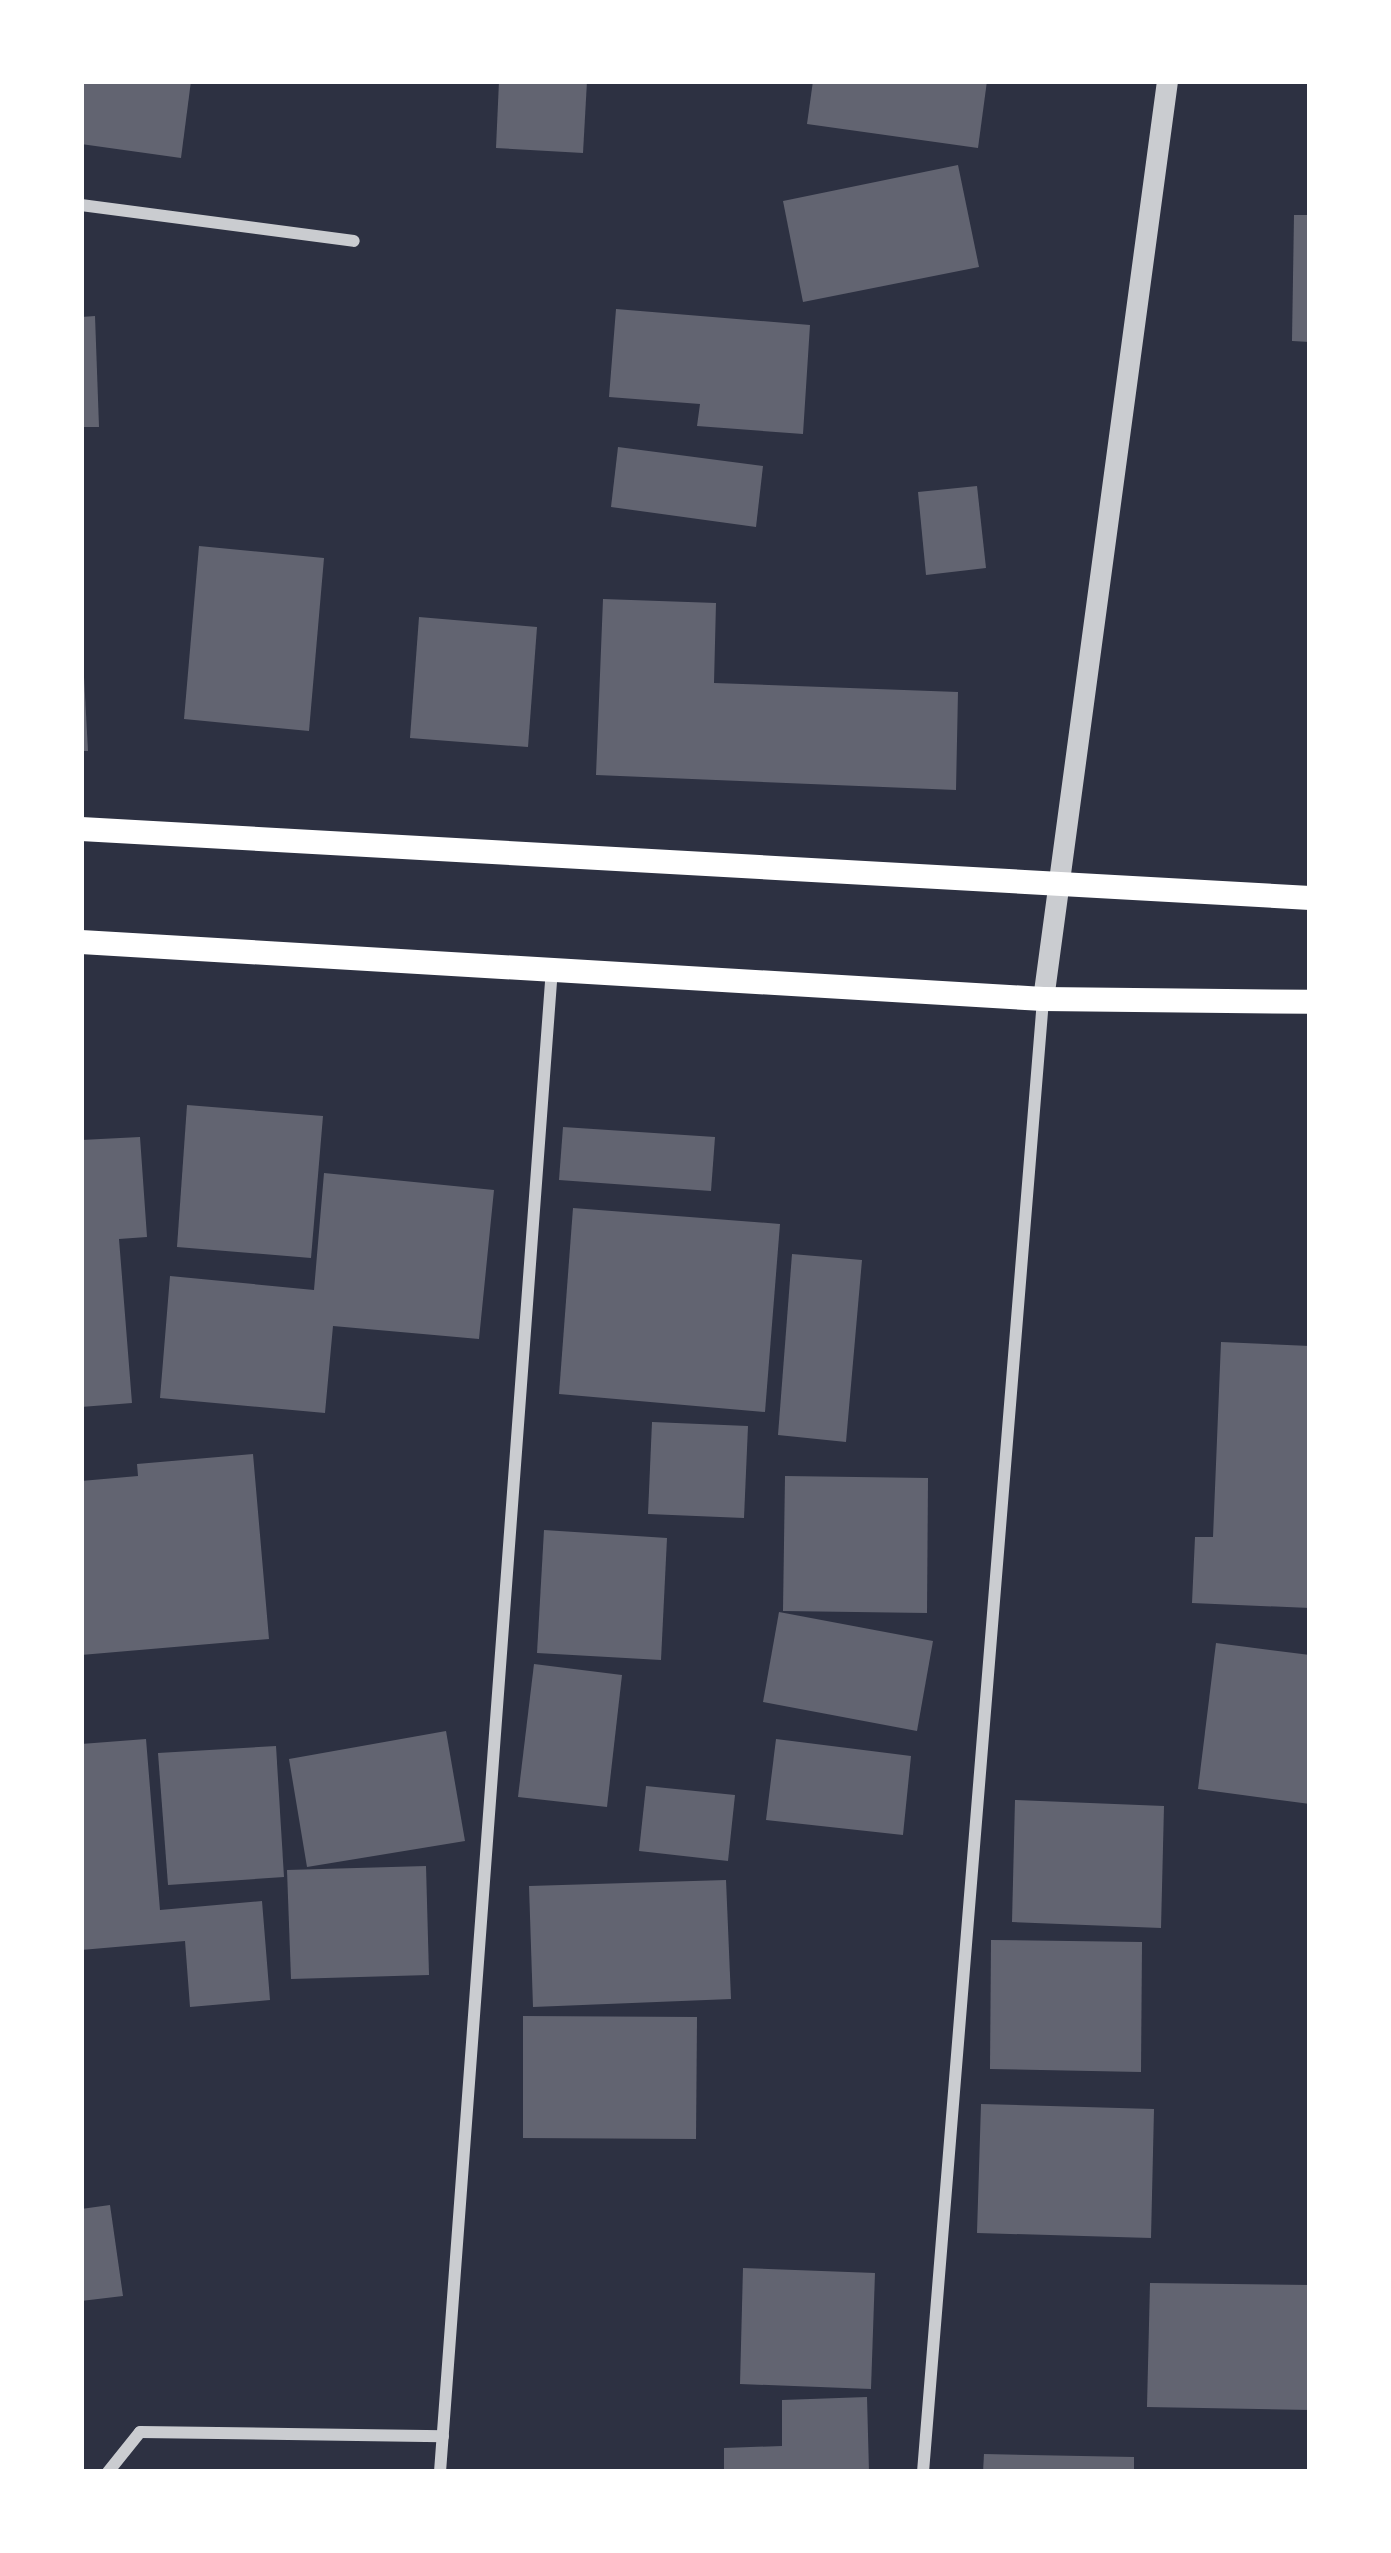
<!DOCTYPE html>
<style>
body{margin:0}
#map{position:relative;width:1391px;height:2553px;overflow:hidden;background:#2d3142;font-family:"Archivo Narrow",sans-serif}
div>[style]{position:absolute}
.building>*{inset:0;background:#626471}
.minor>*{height:12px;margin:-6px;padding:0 6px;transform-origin:6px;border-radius:6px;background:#caccd0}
.tertiary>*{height:21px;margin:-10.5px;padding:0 10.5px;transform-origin:10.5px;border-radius:10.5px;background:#caccd0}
.secondary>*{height:24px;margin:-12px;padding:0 12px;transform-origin:12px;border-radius:12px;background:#fff}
span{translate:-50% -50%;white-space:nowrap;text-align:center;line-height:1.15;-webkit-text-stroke:12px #fff;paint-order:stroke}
.frame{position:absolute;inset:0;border:84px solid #fff;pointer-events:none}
</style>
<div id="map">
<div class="building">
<div style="clip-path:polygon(81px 81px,191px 81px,181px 158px,81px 144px)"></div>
<div style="clip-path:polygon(499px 81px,587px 81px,583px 153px,496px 148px)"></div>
<div style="clip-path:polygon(813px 81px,987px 81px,978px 148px,807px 124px)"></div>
<div style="clip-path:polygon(958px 165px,979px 267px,803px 302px,783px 201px)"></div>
<div style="clip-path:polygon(1294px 215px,1310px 215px,1310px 342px,1292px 341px)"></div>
<div style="clip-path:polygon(616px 309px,810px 325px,803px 434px,697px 426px,700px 404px,609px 397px)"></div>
<div style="clip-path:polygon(95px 316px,99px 427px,81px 427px,81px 317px)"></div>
<div style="clip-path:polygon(618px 447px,763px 466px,756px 527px,611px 507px)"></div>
<div style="clip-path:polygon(977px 486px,986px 568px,926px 575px,918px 492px)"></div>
<div style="clip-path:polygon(199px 546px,324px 558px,309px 731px,184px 719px)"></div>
<div style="clip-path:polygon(603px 599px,716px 603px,714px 683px,958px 692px,956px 790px,596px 775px)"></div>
<div style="clip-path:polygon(419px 617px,537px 627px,528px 747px,410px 738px)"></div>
<div style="clip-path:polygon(81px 621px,88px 751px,81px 751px)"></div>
<div style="clip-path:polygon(187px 1105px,323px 1116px,311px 1258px,177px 1247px)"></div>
<div style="clip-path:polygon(563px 1127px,715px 1137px,711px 1191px,559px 1180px)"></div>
<div style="clip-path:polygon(140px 1137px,147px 1237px,119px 1239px,132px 1403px,81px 1407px,81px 1140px)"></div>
<div style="clip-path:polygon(324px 1173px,494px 1190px,479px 1339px,333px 1326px,325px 1413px,160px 1398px,170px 1276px,314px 1290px)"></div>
<div style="clip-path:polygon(573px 1208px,780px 1224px,765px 1412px,559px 1394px)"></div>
<div style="clip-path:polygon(792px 1254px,862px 1260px,846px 1442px,778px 1435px)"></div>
<div style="clip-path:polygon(1221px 1342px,1310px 1346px,1310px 1608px,1192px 1603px,1195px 1537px,1213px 1537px)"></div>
<div style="clip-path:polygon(652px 1422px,748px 1426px,744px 1518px,648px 1514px)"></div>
<div style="clip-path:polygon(253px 1454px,269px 1639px,81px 1655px,81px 1481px,138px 1476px,137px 1464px)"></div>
<div style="clip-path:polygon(785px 1476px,928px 1478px,927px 1613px,783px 1611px)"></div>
<div style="clip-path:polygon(544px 1530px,667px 1538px,661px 1660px,537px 1653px)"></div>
<div style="clip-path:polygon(779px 1612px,933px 1641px,917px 1731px,763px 1702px)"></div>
<div style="clip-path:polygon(1216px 1643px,1310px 1655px,1310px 1804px,1198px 1789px)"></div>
<div style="clip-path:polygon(534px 1664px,622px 1675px,607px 1807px,518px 1797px)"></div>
<div style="clip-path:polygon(446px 1731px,465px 1841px,307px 1867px,289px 1759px)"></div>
<div style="clip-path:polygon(146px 1739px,160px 1910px,262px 1901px,270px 2000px,190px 2007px,185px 1941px,81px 1950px,81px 1744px)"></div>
<div style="clip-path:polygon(776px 1739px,911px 1756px,903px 1835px,766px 1820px)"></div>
<div style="clip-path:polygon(276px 1746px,284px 1877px,168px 1885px,158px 1753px)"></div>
<div style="clip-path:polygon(646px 1786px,735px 1795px,728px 1861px,639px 1851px)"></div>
<div style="clip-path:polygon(1015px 1800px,1164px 1806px,1161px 1928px,1012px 1922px)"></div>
<div style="clip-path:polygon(426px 1866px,429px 1975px,291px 1979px,287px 1870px)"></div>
<div style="clip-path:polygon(726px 1880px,731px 1999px,533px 2007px,529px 1886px)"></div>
<div style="clip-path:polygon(991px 1940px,1142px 1942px,1141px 2072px,990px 2069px)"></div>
<div style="clip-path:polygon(523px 2016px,697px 2017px,696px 2139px,523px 2138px)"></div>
<div style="clip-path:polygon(981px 2104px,1154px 2109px,1151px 2238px,977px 2233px)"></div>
<div style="clip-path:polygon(110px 2205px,123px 2296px,81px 2301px,81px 2209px)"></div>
<div style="clip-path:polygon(743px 2268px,875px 2273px,871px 2389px,740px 2384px)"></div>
<div style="clip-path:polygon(1150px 2283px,1310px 2285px,1310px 2410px,1147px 2407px)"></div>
<div style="clip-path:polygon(867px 2397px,869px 2472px,724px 2472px,724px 2448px,782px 2446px,782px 2400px)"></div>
<div style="clip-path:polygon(984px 2454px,1134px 2457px,1134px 2472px,983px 2472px)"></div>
</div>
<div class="minor">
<div style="left:81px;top:205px;width:275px;rotate:7.5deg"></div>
<div style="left:108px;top:2472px;width:51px;rotate:-51.3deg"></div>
<div style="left:140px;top:2432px;width:303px;rotate:0.8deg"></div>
<div style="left:440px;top:2472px;width:1508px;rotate:-85.74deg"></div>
<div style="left:923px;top:2472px;width:1478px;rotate:-85.34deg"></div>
</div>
<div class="tertiary">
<div style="left:1043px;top:999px;width:926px;rotate:-82.31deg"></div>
</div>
<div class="secondary">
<div style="left:81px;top:829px;width:1231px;rotate:3.21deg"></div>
<div style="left:81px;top:942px;width:964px;rotate:3.39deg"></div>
<div style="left:1043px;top:999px;width:267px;rotate:0.6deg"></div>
</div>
<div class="frame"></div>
</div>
